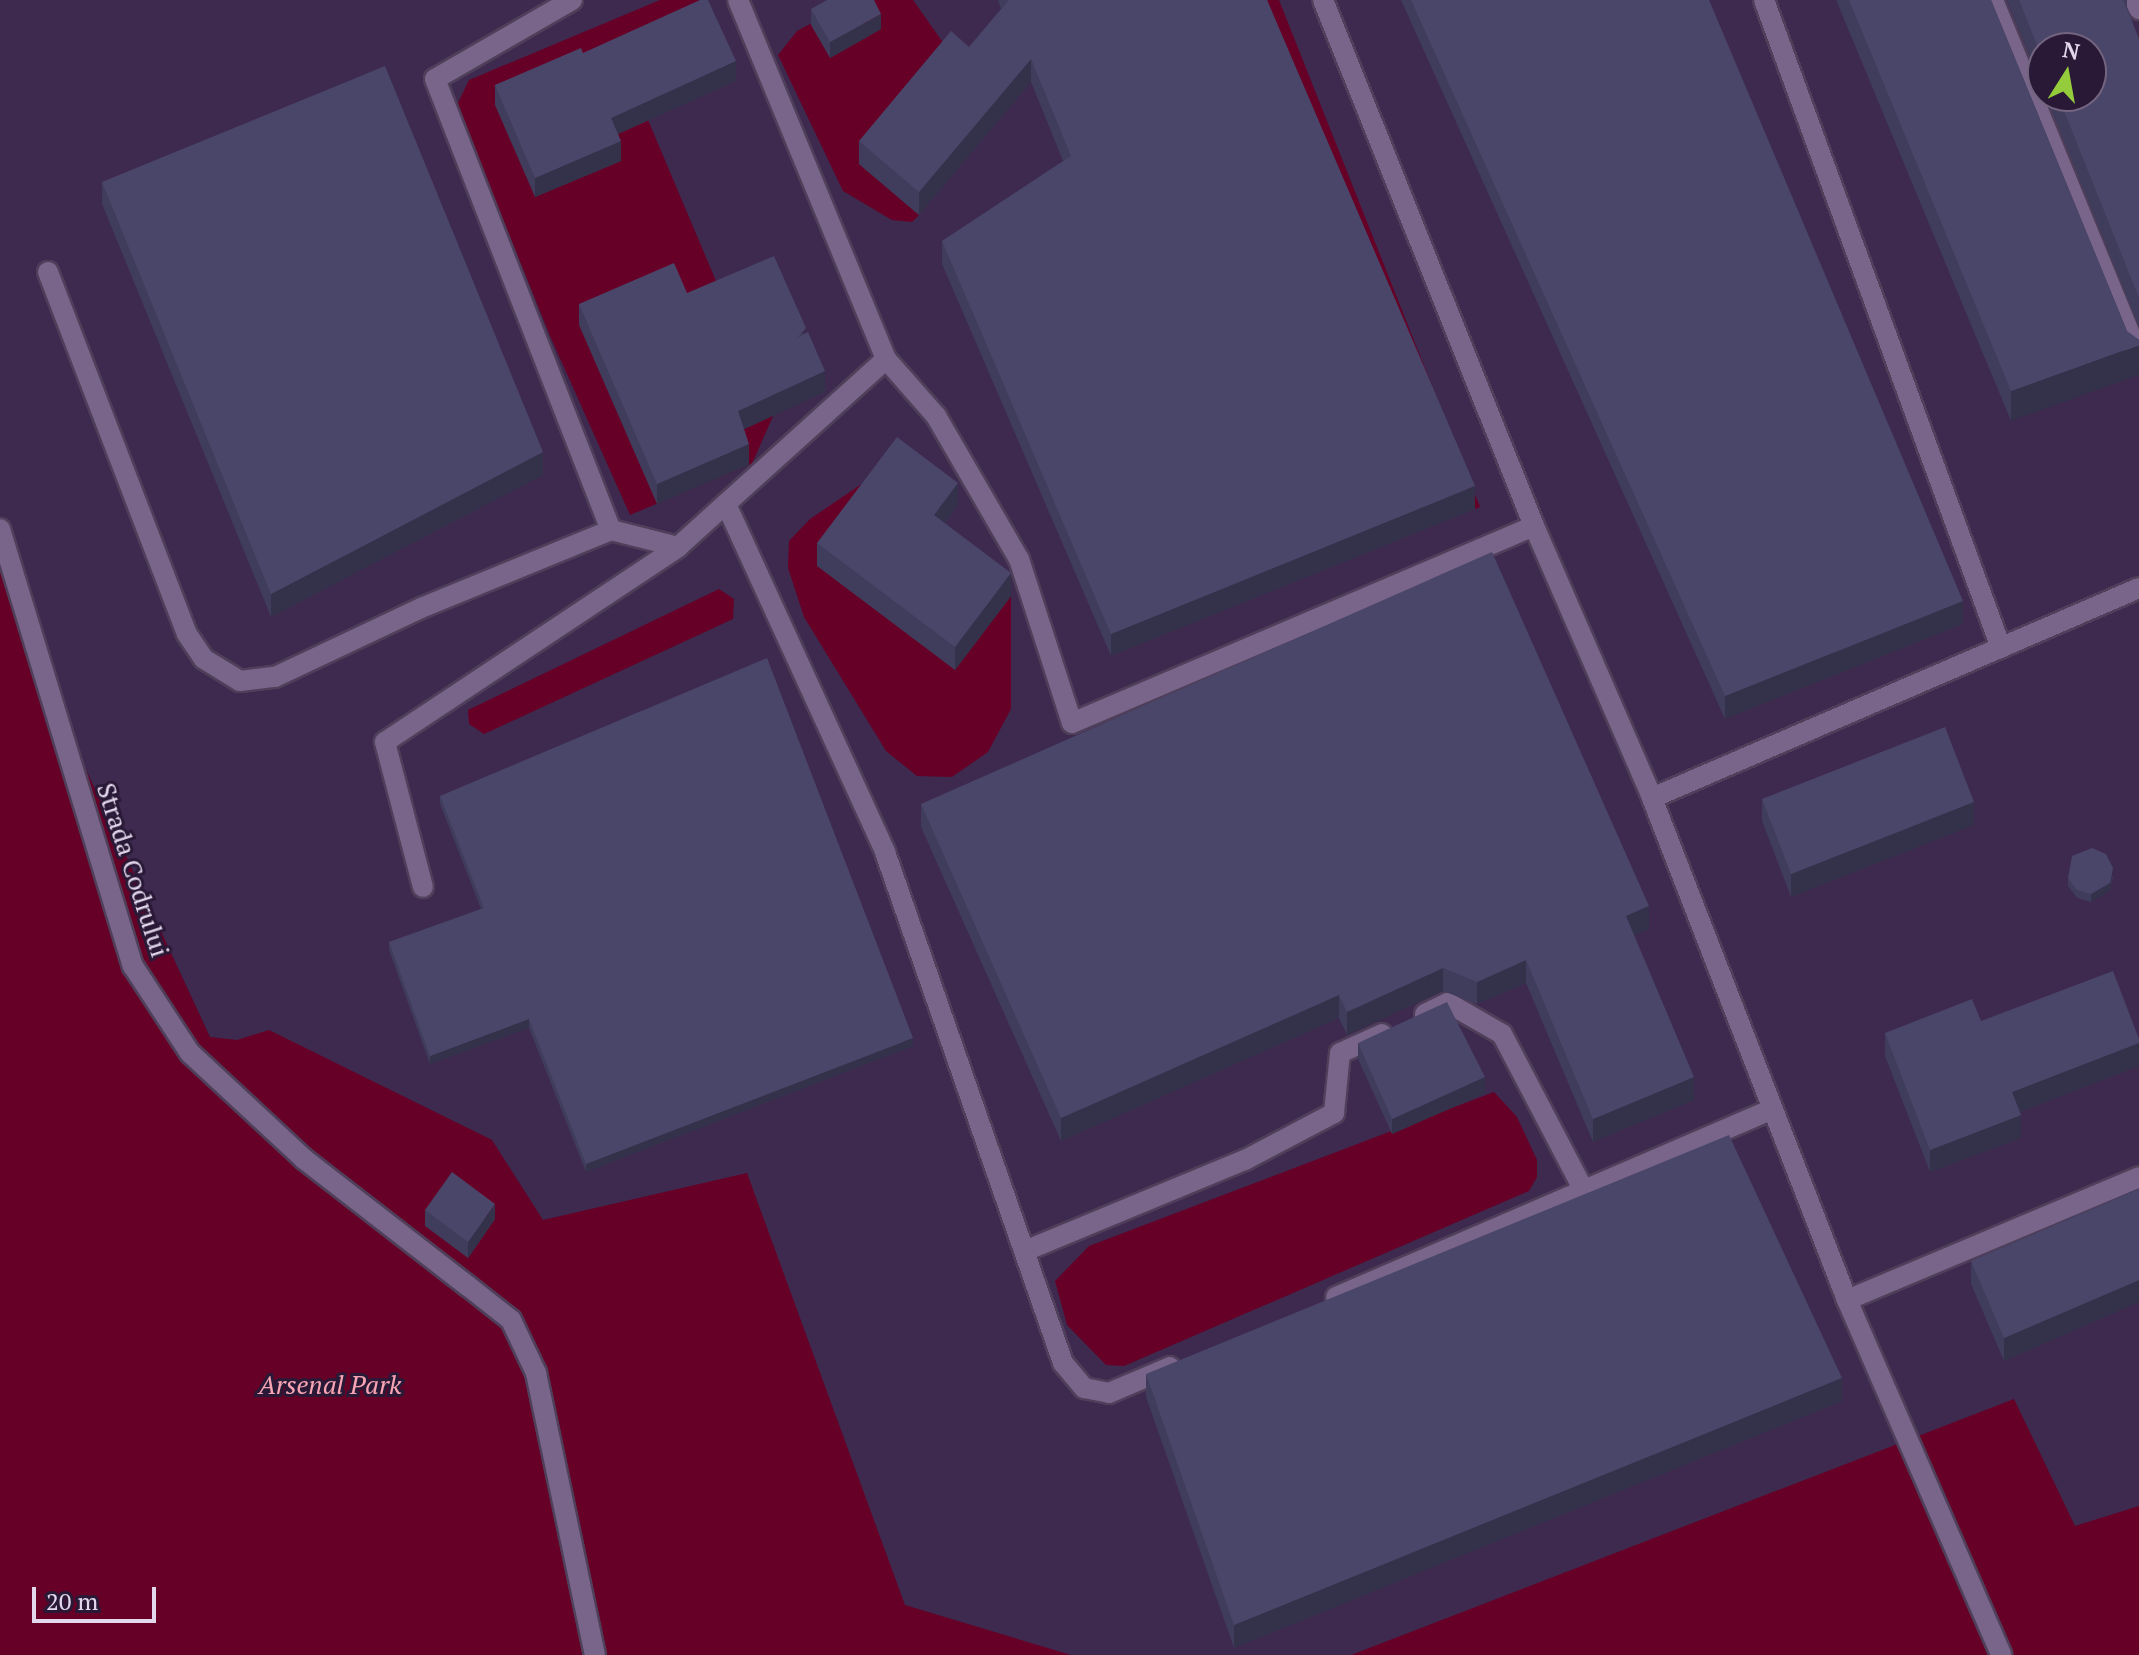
<!DOCTYPE html>
<style>
body{margin:0}
#map{position:relative;width:2139px;height:1655px;overflow:hidden;background:#332241;font-family:"PT Serif",serif}
div>[style]{position:absolute}
.built>*{inset:0;background:#3e294f}
.green>*{inset:0;background:#670027}
.roads{filter:drop-shadow(2px 0 #4f3f5a) drop-shadow(-2px 0 #4f3f5a) drop-shadow(0 2px #4f3f5a) drop-shadow(0 -2px #4f3f5a)}
.service>*{height:20px;margin:-10px;padding:0 10px;transform-origin:10px;border-radius:10px;background:#786589}
.tertiary>*{height:20px;margin:-10px;padding:0 10px;transform-origin:10px;border-radius:10px;background:#786589}
.wall>*{inset:0;background:#403c5b}
.shaded-wall>*{inset:0;background:#34314a}
.building>*{inset:0;background:#4a466a}
span{translate:-50% -50%;white-space:nowrap;text-align:center;line-height:1.15;-webkit-text-stroke:6px #291836;paint-order:stroke}
.street-label{font-size:26px;color:#e2d7ec}
.park-label{font-size:26px;color:#f8a4b2;font-style:italic}
.north{position:absolute;left:2027px;top:32px;width:80px;height:80px;box-sizing:border-box;background:#291836;border:2px solid #73647f;border-radius:50%;rotate:11deg;font-size:22px;font-weight:700;line-height:32px;text-align:center;color:#e2d7ec}
.north::after{content:'';display:block;margin:auto;width:28px;height:36px;background:#94cc3c;clip-path:polygon(50% 0,100% 100%,50% 72%,0 100%)}
.scale{position:absolute;left:32px;top:1587px;width:124px;height:36px;box-sizing:border-box;border:4px solid #e2d7ec;border-top:0;padding-left:10px;font-size:24px;line-height:28px;white-space:nowrap;color:#e2d7ec;-webkit-text-stroke:6px #291836;paint-order:stroke}
</style>
<div id="map">
<div class="built">
<div style="clip-path:polygon(evenodd,0 0,2139px 0,2139px 1506px,1714px 1655px,719px 1655px,210px 1037px,17px 621px,0 570px,0 0,2043px 48px,2091px 48px,2091px 96px,2043px 96px,2043px 48px)"></div>
</div>
<div class="green">
<div style="clip-path:polygon(660px 0,699px 0,706px 17px,621px 56px,773px 416px,752px 464px,630px 515px,550px 336px,457px 105px,469px 80px)"></div>
<div style="clip-path:polygon(855px 0,913px 0,951px 54px,859px 164px,919px 215px,912px 222px,892px 220px,843px 191px,778px 55px,797px 31px)"></div>
<div style="clip-path:polygon(1257px 0,1279px 0,1480px 507px,1475px 509px)"></div>
<div style="clip-path:polygon(897px 460px,954px 670px,1011px 596px,1011px 709px,988px 752px,952px 777px,917px 776px,886px 751px,804px 617px,788px 568px,789px 541px,810px 519px)"></div>
<div style="clip-path:polygon(0 570px,17px 621px,210px 1037px,237px 1040px,269px 1030px,492px 1140px,543px 1220px,747px 1173px,905px 1605px,1071px 1655px,0 1655px)"></div>
<div style="clip-path:polygon(719px 589px,734px 599px,733px 619px,484px 734px,469px 724px,468px 710px)"></div>
<div style="clip-path:polygon(1494px 1092px,1517px 1117px,1537px 1160px,1537px 1177px,1529px 1191px,1124px 1366px,1106px 1365px,1067px 1325px,1055px 1281px,1089px 1246px)"></div>
<div style="clip-path:polygon(2014px 1399px,2075px 1526px,2139px 1506px,2139px 1655px,1351px 1655px)"></div>
</div>
<div class="roads">
<div class="service">
<div style="left:572px;top:0;width:158px;rotate:150deg"></div>
<div style="left:435px;top:79px;width:484px;rotate:68.7deg"></div>
<div style="left:738px;top:0;width:388px;rotate:67.6deg"></div>
<div style="left:886px;top:359px;width:76px;rotate:48.7deg"></div>
<div style="left:936px;top:416px;width:165px;rotate:59.9deg"></div>
<div style="left:1019px;top:559px;width:172px;rotate:72.1deg"></div>
<div style="left:1072px;top:723px;width:502px;rotate:-23.09deg"></div>
<div style="left:1323px;top:0;width:567px;rotate:68.14deg"></div>
<div style="left:1534px;top:526px;width:296px;rotate:66.5deg"></div>
<div style="left:1652px;top:798px;width:539px;rotate:68.77deg"></div>
<div style="left:1847px;top:1300px;width:387px;rotate:66.5deg"></div>
<div style="left:1764px;top:0;width:690px;rotate:69.91deg"></div>
<div style="left:1993px;top:0;width:385px;rotate:67.7deg"></div>
<div style="left:2135px;top:0;width:10px;rotate:66deg"></div>
<div style="left:48px;top:272px;width:388px;rotate:69deg"></div>
<div style="left:187px;top:634px;width:30px;rotate:56deg"></div>
<div style="left:204px;top:659px;width:42px;rotate:31.4deg"></div>
<div style="left:240px;top:681px;width:35px;rotate:-7deg"></div>
<div style="left:275px;top:677px;width:161px;rotate:-25.3deg"></div>
<div style="left:421px;top:608px;width:205px;rotate:-22.3deg"></div>
<div style="left:611px;top:530px;width:69px;rotate:14.2deg"></div>
<div style="left:726px;top:504px;width:383px;rotate:65.4deg"></div>
<div style="left:885px;top:852px;width:541px;rotate:70.79deg"></div>
<div style="left:1063px;top:1363px;width:33px;rotate:50deg"></div>
<div style="left:1084px;top:1388px;width:25px;rotate:11deg"></div>
<div style="left:1109px;top:1393px;width:66px;rotate:-23.1deg"></div>
<div style="left:1652px;top:798px;width:530px;rotate:-23.33deg"></div>
<div style="left:423px;top:887px;width:150px;rotate:-104.7deg"></div>
<div style="left:385px;top:742px;width:352px;rotate:-33.6deg"></div>
<div style="left:678px;top:547px;width:280px;rotate:-42.1deg"></div>
<div style="left:1425px;top:1014px;width:25px;rotate:-26deg"></div>
<div style="left:1448px;top:1003px;width:62px;rotate:29.9deg"></div>
<div style="left:1502px;top:1034px;width:177px;rotate:62.4deg"></div>
<div style="left:1025px;top:1251px;width:238px;rotate:-22.5deg"></div>
<div style="left:1245px;top:1160px;width:101px;rotate:-27.8deg"></div>
<div style="left:1334px;top:1113px;width:60px;rotate:-84.3deg"></div>
<div style="left:1340px;top:1053px;width:46px;rotate:-24.3deg"></div>
<div style="left:468px;top:1286px;width:55px;rotate:38.3deg"></div>
<div style="left:511px;top:1320px;width:59px;rotate:64.7deg"></div>
<div style="left:536px;top:1373px;width:288px;rotate:78.2deg"></div>
<div style="left:1336px;top:1297px;width:473px;rotate:-23.3deg"></div>
<div style="left:1847px;top:1300px;width:317px;rotate:-22.8deg"></div>
</div>
<div class="tertiary">
<div style="left:0;top:529px;width:457px;rotate:73.1deg"></div>
<div style="left:133px;top:966px;width:104px;rotate:56.8deg"></div>
<div style="left:190px;top:1053px;width:156px;rotate:42.9deg"></div>
<div style="left:304px;top:1159px;width:207px;rotate:37.8deg"></div>
</div>
</div>
<div class="wall">
<div style="clip-path:polygon(998px 0,1267px 0,1475px 509px,1111px 656px,942px 264px,942px 241px,1063px 161px,1031px 82px,919px 215px,859px 164px,859px 141px,969px 47px,1001px 9px)"></div>
<div style="clip-path:polygon(1401px 0,1709px 0,1963px 624px,1725px 719px)"></div>
<div style="clip-path:polygon(1836px 0,1991px 0,2127px 331px,2011px 421px)"></div>
<div style="clip-path:polygon(2007px 0,2127px 0,2127px 8px,2139px 39px,2139px 327px,2046px 96px,2091px 96px,2043px 48px,2043px 89px)"></div>
<div style="clip-path:polygon(811px 9px,881px 29px,830px 58px,811px 25px)"></div>
<div style="clip-path:polygon(583px 53px,736px 81px,618px 134px,621px 161px,535px 197px,495px 105px,495px 85px)"></div>
<div style="clip-path:polygon(102px 182px,543px 475px,271px 617px,102px 204px)"></div>
<div style="clip-path:polygon(687px 293px,806px 334px,825px 392px,744px 429px,749px 465px,657px 504px,579px 325px,579px 304px)"></div>
<div style="clip-path:polygon(958px 505px,945px 523px,1011px 596px,955px 670px,817px 566px,817px 543px)"></div>
<div style="clip-path:polygon(440px 796px,913px 1046px,586px 1172px,529px 1028px,430px 1064px,389px 950px,389px 942px,481px 909px,440px 804px)"></div>
<div style="clip-path:polygon(1762px 799px,1974px 825px,1791px 897px,1762px 821px)"></div>
<div style="clip-path:polygon(921px 804px,1649px 929px,1634px 935px,1694px 1100px,1593px 1142px,1526px 983px,1477px 1004px,1443px 991px,1347px 1035px,1339px 1018px,1061px 1141px,921px 827px)"></div>
<div style="clip-path:polygon(2113px 876px,2110px 891px,2091px 902px,2077px 898px,2068px 886px,2068px 878px)"></div>
<div style="clip-path:polygon(1981px 1021px,2139px 1039px,2139px 1066px,2020px 1112px,2021px 1138px,1930px 1172px,1885px 1056px,1885px 1033px)"></div>
<div style="clip-path:polygon(1358px 1043px,1485px 1093px,1392px 1134px,1358px 1059px)"></div>
<div style="clip-path:polygon(2139px 1189px,2139px 1302px,2004px 1361px,1971px 1284px,1971px 1261px)"></div>
<div style="clip-path:polygon(425px 1210px,495px 1219px,468px 1258px,425px 1226px)"></div>
<div style="clip-path:polygon(1146px 1374px,1842px 1401px,1234px 1648px,1146px 1397px)"></div>
</div>
<div class="shaded-wall">
<div style="clip-path:polygon(881px 14px,881px 29px,830px 58px,830px 42px)"></div>
<div style="clip-path:polygon(1031px 59px,1031px 82px,919px 215px,919px 192px)"></div>
<div style="clip-path:polygon(736px 61px,736px 81px,611px 137px,611px 118px)"></div>
<div style="clip-path:polygon(621px 141px,621px 161px,535px 197px,535px 178px)"></div>
<div style="clip-path:polygon(2139px 345px,2139px 375px,2011px 421px,2011px 391px)"></div>
<div style="clip-path:polygon(825px 371px,825px 392px,738px 432px,738px 411px)"></div>
<div style="clip-path:polygon(749px 444px,749px 465px,657px 504px,657px 484px)"></div>
<div style="clip-path:polygon(543px 452px,543px 475px,271px 617px,271px 594px)"></div>
<div style="clip-path:polygon(958px 483px,958px 505px,934px 538px,934px 515px)"></div>
<div style="clip-path:polygon(1475px 486px,1475px 509px,1111px 656px,1111px 634px)"></div>
<div style="clip-path:polygon(1011px 573px,1011px 596px,955px 670px,955px 647px)"></div>
<div style="clip-path:polygon(1963px 601px,1963px 624px,1725px 719px,1725px 696px)"></div>
<div style="clip-path:polygon(1974px 802px,1974px 825px,1791px 897px,1791px 874px)"></div>
<div style="clip-path:polygon(2113px 868px,2110px 891px,2091px 902px,2091px 894px)"></div>
<div style="clip-path:polygon(1649px 906px,1649px 929px,1626px 939px,1626px 916px)"></div>
<div style="clip-path:polygon(1526px 960px,1526px 983px,1477px 1004px,1477px 982px)"></div>
<div style="clip-path:polygon(1443px 968px,1443px 991px,1347px 1035px,1347px 1012px)"></div>
<div style="clip-path:polygon(1339px 995px,1339px 1018px,1061px 1141px,1061px 1118px)"></div>
<div style="clip-path:polygon(529px 1019px,529px 1028px,430px 1064px,430px 1056px)"></div>
<div style="clip-path:polygon(913px 1038px,913px 1046px,586px 1172px,586px 1164px)"></div>
<div style="clip-path:polygon(2139px 1043px,2139px 1066px,2012px 1115px,2012px 1092px)"></div>
<div style="clip-path:polygon(1485px 1077px,1485px 1093px,1392px 1134px,1392px 1119px)"></div>
<div style="clip-path:polygon(1694px 1077px,1694px 1100px,1593px 1142px,1593px 1119px)"></div>
<div style="clip-path:polygon(2021px 1115px,2021px 1138px,1930px 1172px,1930px 1150px)"></div>
<div style="clip-path:polygon(495px 1204px,495px 1219px,468px 1258px,468px 1242px)"></div>
<div style="clip-path:polygon(2139px 1280px,2139px 1302px,2004px 1361px,2004px 1338px)"></div>
<div style="clip-path:polygon(1842px 1378px,1842px 1401px,1234px 1648px,1234px 1625px)"></div>
</div>
<div class="building">
<div style="clip-path:polygon(700px 0,708px 0,736px 61px,611px 118px,621px 141px,535px 178px,495px 85px,581px 48px,583px 53px)"></div>
<div style="clip-path:polygon(827px 0,874px 0,881px 14px,830px 42px,811px 9px)"></div>
<div style="clip-path:polygon(1007px 0,1267px 0,1475px 486px,1111px 634px,942px 241px,1071px 156px,1031px 59px,919px 192px,859px 141px,951px 31px,969px 47px,1008px 1px)"></div>
<div style="clip-path:polygon(1411px 0,1709px 0,1963px 601px,1725px 696px)"></div>
<div style="clip-path:polygon(1849px 0,1991px 0,2127px 331px,2138px 339px,2139px 339px,2139px 345px,2011px 391px)"></div>
<div style="clip-path:polygon(2019px 0,2123px 0,2139px 39px,2139px 298px,2058px 96px,2091px 96px,2091px 48px,2043px 48px,2043px 60px)"></div>
<div style="clip-path:polygon(385px 66px,543px 452px,271px 594px,102px 182px)"></div>
<div style="clip-path:polygon(774px 256px,806px 328px,796px 339px,808px 332px,825px 371px,738px 411px,749px 444px,657px 484px,579px 304px,674px 263px,687px 293px)"></div>
<div style="clip-path:polygon(897px 437px,958px 483px,934px 515px,1011px 573px,955px 647px,817px 543px)"></div>
<div style="clip-path:polygon(1492px 552px,1649px 906px,1626px 916px,1694px 1077px,1593px 1119px,1526px 960px,1477px 982px,1443px 968px,1347px 1012px,1339px 995px,1061px 1118px,921px 804px)"></div>
<div style="clip-path:polygon(767px 658px,913px 1038px,586px 1164px,529px 1019px,430px 1056px,389px 942px,484px 908px,440px 796px)"></div>
<div style="clip-path:polygon(1945px 727px,1974px 802px,1791px 874px,1762px 799px)"></div>
<div style="clip-path:polygon(2092px 848px,2106px 854px,2113px 868px,2110px 883px,2091px 894px,2077px 890px,2068px 878px,2072px 856px)"></div>
<div style="clip-path:polygon(2113px 971px,2139px 1039px,2139px 1043px,2012px 1092px,2021px 1115px,1930px 1150px,1885px 1033px,1972px 999px,1981px 1021px)"></div>
<div style="clip-path:polygon(1447px 1002px,1485px 1077px,1392px 1119px,1358px 1043px)"></div>
<div style="clip-path:polygon(1729px 1135px,1842px 1378px,1234px 1625px,1146px 1374px)"></div>
<div style="clip-path:polygon(452px 1172px,495px 1204px,468px 1242px,425px 1210px)"></div>
<div style="clip-path:polygon(2139px 1189px,2139px 1280px,2004px 1338px,1971px 1261px)"></div>
</div>
<div class="street-label">
<span style="left:133px;top:870px;rotate:72deg">Strada Codrului</span>
</div>
<div class="park-label">
<span style="left:330px;top:1385px">Arsenal Park</span>
</div>
<div class="north">N</div>
<div class="scale">20 m</div>
</div>
